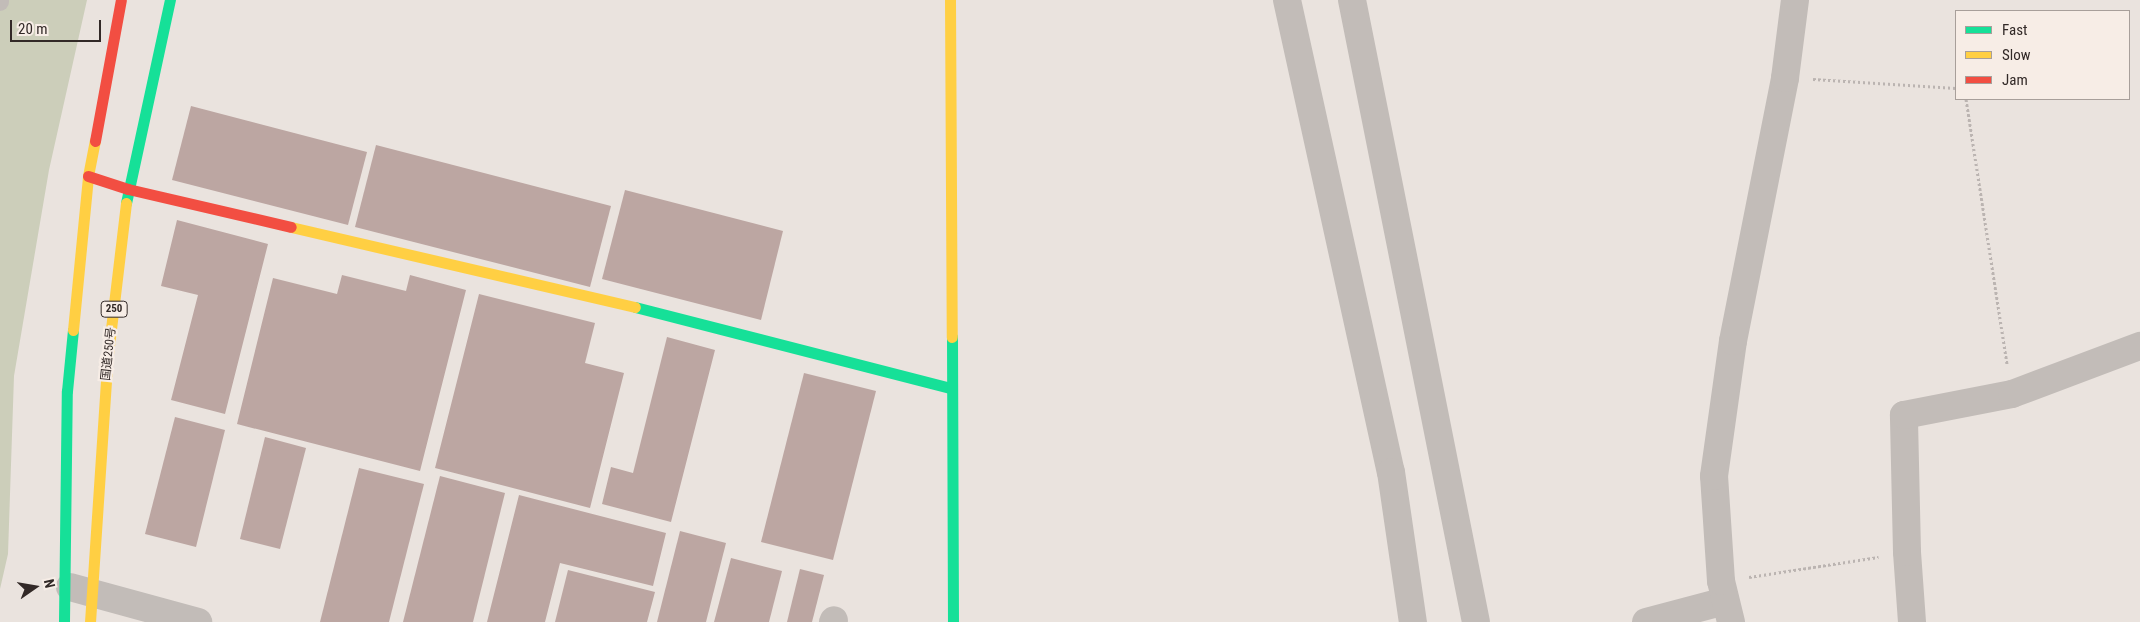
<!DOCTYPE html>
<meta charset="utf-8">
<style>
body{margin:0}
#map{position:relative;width:2140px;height:622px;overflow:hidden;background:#eae3de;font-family:"Roboto Condensed","Noto Sans JP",sans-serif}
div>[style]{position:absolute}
.green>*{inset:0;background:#ccceba}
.building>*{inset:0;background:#bca6a2}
.path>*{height:3px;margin-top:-1.5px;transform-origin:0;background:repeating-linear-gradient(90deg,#bbb4b1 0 2.5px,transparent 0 5px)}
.lane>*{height:18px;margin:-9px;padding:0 9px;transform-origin:9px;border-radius:9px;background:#c2bcb8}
.street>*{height:28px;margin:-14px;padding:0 14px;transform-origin:14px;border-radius:14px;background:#c2bcb8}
.fast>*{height:11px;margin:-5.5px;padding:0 5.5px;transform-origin:5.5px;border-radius:5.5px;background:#16e098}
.slow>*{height:11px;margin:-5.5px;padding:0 5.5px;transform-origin:5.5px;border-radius:5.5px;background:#ffcf43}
.jam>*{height:11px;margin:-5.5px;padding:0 5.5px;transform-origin:5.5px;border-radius:5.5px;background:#f24e42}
span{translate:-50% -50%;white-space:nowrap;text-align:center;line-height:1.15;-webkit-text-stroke:4.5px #f7ede6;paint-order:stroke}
.shield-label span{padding:1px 4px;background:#f7ede6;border:1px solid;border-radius:4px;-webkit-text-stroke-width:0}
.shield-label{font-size:11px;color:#322927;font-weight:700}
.street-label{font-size:12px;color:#322927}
.legend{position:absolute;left:1955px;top:10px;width:175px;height:90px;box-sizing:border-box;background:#f7ede6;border:1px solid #a89f9a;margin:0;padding:6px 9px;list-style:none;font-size:15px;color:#322927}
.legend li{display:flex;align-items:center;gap:10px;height:25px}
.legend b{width:25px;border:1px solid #a89f9a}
.north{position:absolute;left:10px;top:562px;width:50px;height:50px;-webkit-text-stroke:4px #f7ede6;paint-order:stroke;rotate:77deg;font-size:14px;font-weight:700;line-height:20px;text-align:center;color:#322927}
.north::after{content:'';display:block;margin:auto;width:18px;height:22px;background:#322927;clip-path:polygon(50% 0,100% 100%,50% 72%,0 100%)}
.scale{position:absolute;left:10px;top:20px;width:91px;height:22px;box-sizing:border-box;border:2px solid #322927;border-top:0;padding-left:6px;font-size:15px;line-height:18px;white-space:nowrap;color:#322927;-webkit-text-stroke:4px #f7ede6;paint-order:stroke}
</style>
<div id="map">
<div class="green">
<div style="clip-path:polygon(0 0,87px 0,49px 170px,14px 376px,8px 554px,0 589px)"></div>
</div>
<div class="building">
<div style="clip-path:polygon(191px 106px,367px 152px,348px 225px,172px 180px)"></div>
<div style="clip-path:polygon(376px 145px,611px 206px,590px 287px,355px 227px)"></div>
<div style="clip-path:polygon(625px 190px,783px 231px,761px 320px,602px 279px)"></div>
<div style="clip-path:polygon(177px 220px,268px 244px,225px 414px,171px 400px,198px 295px,161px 286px)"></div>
<div style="clip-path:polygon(342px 275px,406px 291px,410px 275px,466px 290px,420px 471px,237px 424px,273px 278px,337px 294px)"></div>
<div style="clip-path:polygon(479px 294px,595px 323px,585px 363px,624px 373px,590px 508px,435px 468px)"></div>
<div style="clip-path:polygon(667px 337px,715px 350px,671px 522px,602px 504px,611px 467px,633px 473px)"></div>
<div style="clip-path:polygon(804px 373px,876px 391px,833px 560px,761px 542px)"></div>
<div style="clip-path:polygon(175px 417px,225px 430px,196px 547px,145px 534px)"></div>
<div style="clip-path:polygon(265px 437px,306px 448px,280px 549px,240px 539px)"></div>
<div style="clip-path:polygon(359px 468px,424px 484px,389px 622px,320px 622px)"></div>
<div style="clip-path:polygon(440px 476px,505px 493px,473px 622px,403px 622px)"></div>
<div style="clip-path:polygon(519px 495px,666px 533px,653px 586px,560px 563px,545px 622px,487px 622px)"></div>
<div style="clip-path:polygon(680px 531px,726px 543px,706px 622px,657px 622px)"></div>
<div style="clip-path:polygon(731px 558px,782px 571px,769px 622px,714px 622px)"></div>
<div style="clip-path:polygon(800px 569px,824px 575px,812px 622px,787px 622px)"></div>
<div style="clip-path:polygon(568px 570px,655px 592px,647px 622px,555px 622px)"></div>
</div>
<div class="path">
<div style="left:1813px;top:79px;width:143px;rotate:3.6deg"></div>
<div style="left:1966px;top:99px;width:269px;rotate:81.2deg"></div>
<div style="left:1749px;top:577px;width:131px;rotate:-8.8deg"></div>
</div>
<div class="lane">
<div style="left:0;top:2px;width:2px;rotate:-90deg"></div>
</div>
<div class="street">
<div style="left:1287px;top:0;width:483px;rotate:77.6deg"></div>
<div style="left:1391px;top:472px;width:152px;rotate:81.7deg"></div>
<div style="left:1352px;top:0;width:634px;rotate:78.73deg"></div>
<div style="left:70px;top:587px;width:133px;rotate:15.3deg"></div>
<div style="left:833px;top:622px;width:2px;rotate:-63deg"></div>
<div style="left:1646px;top:622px;width:82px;rotate:-14.9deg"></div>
<div style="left:1731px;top:622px;width:42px;rotate:-103.7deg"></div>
<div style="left:1721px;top:581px;width:105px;rotate:-93.8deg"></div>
<div style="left:1714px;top:476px;width:136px;rotate:-82deg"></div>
<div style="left:1733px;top:341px;width:268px;rotate:-78.8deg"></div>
<div style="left:1785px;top:78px;width:79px;rotate:-82.7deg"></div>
<div style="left:1912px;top:622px;width:70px;rotate:-94.1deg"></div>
<div style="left:1907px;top:552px;width:137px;rotate:-91.3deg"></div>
<div style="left:1904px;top:415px;width:110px;rotate:-11deg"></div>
<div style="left:2012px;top:394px;width:137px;rotate:-20.6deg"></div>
</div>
<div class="fast">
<div style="left:126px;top:203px;width:208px;rotate:-77.8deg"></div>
<div style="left:635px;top:307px;width:326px;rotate:14.4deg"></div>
<div style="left:952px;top:337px;width:285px;rotate:89.8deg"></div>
<div style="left:64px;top:622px;width:231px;rotate:-89.3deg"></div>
<div style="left:67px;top:391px;width:61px;rotate:-84.4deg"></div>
</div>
<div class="slow">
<div style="left:950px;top:0;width:337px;rotate:89.7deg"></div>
<div style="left:291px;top:227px;width:353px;rotate:13.1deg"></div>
<div style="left:73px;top:330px;width:155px;rotate:-84.4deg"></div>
<div style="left:88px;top:176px;width:36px;rotate:-79deg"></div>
<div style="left:90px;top:622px;width:269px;rotate:-86.2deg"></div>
<div style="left:108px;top:354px;width:152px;rotate:-83.2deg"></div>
</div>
<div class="jam">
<div style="left:95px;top:141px;width:143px;rotate:-79.6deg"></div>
<div style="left:88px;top:176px;width:42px;rotate:18deg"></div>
<div style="left:128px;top:189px;width:167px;rotate:13.1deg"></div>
</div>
<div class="shield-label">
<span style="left:114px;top:309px">250</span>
</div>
<div class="street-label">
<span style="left:109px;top:354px;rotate:-84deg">国道250号</span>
</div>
<ul class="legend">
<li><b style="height:6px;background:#16e098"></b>Fast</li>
<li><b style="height:6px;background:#ffcf43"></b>Slow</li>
<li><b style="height:6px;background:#f24e42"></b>Jam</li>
</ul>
<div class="north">N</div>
<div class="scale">20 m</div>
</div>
